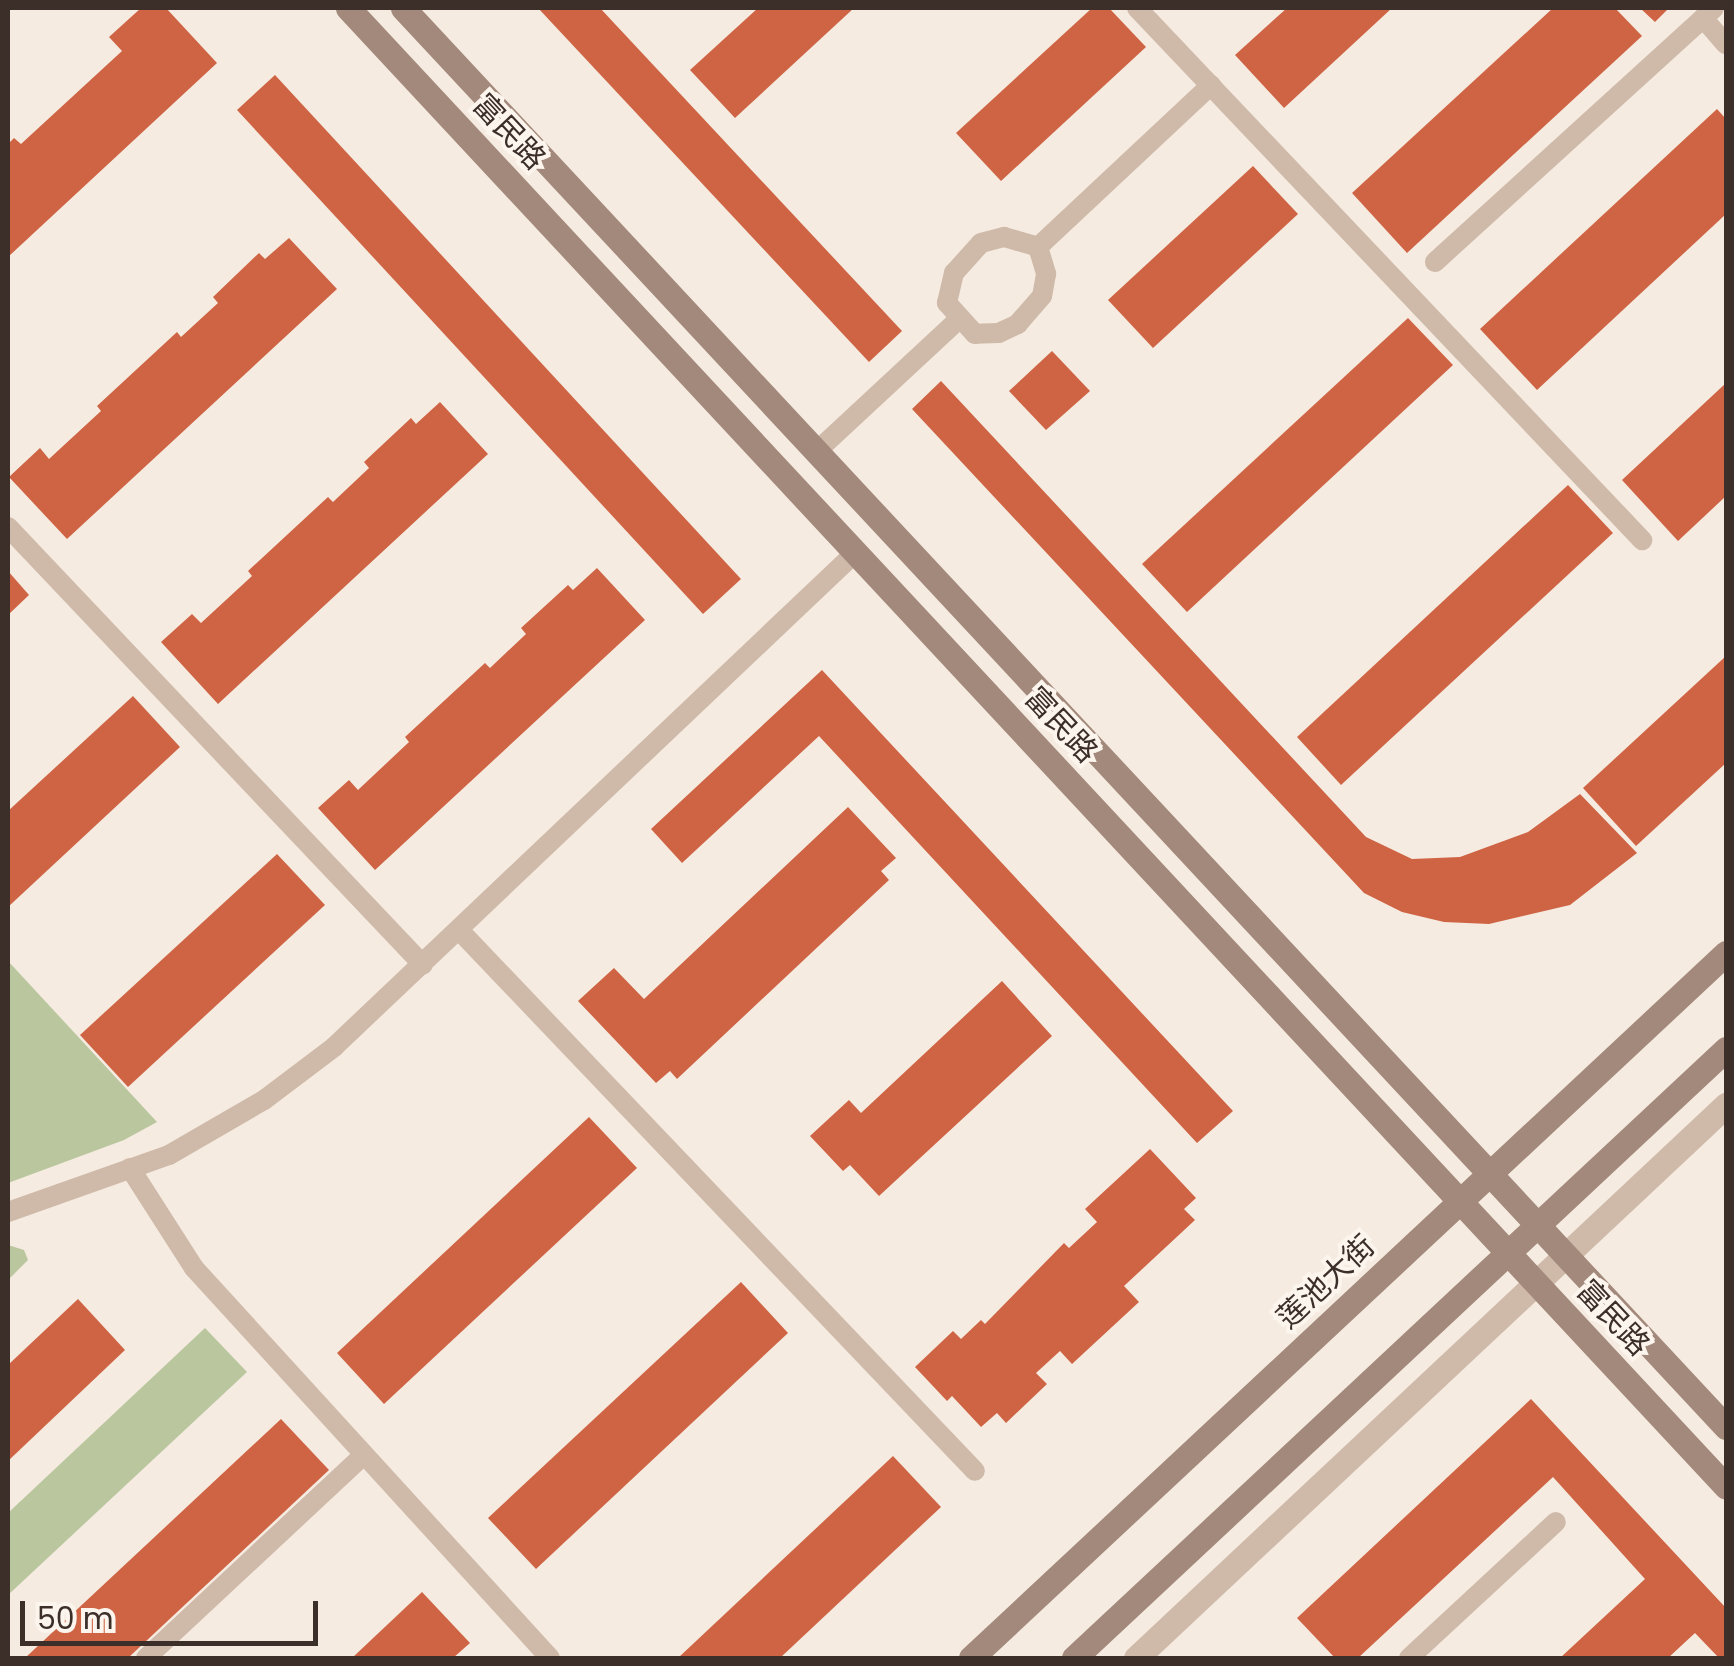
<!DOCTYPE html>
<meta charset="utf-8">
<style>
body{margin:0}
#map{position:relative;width:1734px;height:1666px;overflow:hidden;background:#f5ebe0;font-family:Poppins,"Noto Sans SC",sans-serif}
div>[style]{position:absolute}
.green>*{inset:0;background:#b9c69e}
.building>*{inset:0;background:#cf6444}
.lane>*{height:20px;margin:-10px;padding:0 10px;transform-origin:10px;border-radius:10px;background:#cfbaaa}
.street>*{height:25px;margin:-12.5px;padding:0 12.5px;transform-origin:12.5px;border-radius:12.5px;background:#cfbaaa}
.secondary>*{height:25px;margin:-12.5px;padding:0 12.5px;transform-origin:12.5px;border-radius:12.5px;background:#a3897b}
span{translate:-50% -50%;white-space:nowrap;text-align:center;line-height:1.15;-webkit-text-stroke:8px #fcf5ed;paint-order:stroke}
.street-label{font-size:30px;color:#3c2f2a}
.frame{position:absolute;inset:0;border:10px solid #3c2f2a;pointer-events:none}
.scale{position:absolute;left:20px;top:1601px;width:298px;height:45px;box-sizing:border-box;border:5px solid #3c2f2a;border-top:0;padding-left:12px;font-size:30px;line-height:35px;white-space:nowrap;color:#3c2f2a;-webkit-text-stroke:8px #fcf5ed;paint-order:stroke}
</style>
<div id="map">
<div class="green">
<div style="clip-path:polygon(8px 961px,157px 1122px,124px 1140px,8px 1183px)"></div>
<div style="clip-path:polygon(8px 1245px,24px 1250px,28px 1260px,8px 1280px)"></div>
<div style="clip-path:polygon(205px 1328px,247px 1372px,8px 1595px,8px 1513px)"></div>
</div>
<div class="building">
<div style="clip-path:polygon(141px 8px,166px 8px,217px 63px,8px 257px,8px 144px,14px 138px,21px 144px,122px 51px,109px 37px)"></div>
<div style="clip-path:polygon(538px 8px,600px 8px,902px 331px,869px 362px)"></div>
<div style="clip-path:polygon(758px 8px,854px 8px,735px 118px,690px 70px)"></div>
<div style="clip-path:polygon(1092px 8px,1109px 8px,1146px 47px,1001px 181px,956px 133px)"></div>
<div style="clip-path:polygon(1287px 8px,1392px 8px,1284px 108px,1235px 55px)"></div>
<div style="clip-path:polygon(1553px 8px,1615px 8px,1642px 36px,1407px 253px,1352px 193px)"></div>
<div style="clip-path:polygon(1640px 8px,1669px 8px,1655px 22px)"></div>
<div style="clip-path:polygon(275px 75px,741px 579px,703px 614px,237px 110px)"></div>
<div style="clip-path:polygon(1717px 109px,1726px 119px,1726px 214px,1537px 390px,1480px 329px)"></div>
<div style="clip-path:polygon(1253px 166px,1298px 214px,1153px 348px,1108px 300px)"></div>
<div style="clip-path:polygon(289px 238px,337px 289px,67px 539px,9px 477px,40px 448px,49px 459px,101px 411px,97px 406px,177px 332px,181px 337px,218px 303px,213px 297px,259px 253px,265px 259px)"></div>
<div style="clip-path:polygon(1408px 318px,1453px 365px,1187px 612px,1142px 564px)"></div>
<div style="clip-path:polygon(1052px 351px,1090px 391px,1046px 430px,1009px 391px)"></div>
<div style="clip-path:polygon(941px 381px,1366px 837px,1412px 859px,1460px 857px,1528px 832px,1580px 794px,1637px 853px,1570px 905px,1489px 924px,1444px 922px,1402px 912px,1364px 893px,912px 409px)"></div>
<div style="clip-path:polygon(1726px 383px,1726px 496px,1678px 541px,1622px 480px)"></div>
<div style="clip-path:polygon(440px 402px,488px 454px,218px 704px,161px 642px,192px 614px,201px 623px,252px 576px,248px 571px,328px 497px,333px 502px,369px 468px,364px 462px,411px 418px,416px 424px)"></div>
<div style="clip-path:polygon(1568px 485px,1613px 533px,1341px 785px,1297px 737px)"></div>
<div style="clip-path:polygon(597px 568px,645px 620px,375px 870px,318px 808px,349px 780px,358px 790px,409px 742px,405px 737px,485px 663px,490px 668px,526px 634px,521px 628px,568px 585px,573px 590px)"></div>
<div style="clip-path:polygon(8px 571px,29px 595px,8px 615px)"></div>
<div style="clip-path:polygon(1726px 656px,1726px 763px,1636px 846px,1583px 788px)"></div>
<div style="clip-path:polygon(822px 670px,1233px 1111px,1197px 1143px,819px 736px,682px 863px,651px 829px)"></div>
<div style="clip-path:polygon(133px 696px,180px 747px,8px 907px,8px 811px)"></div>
<div style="clip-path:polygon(848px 807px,896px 858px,881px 871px,889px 880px,677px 1079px,670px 1071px,656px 1083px,578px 1001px,614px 968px,644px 999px)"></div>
<div style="clip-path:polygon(277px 854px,325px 905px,128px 1087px,80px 1035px)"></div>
<div style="clip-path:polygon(1002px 981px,1052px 1036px,879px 1196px,850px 1165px,843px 1171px,810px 1136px,849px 1100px,861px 1113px)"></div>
<div style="clip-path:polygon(589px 1117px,637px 1168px,384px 1404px,337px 1353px)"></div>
<div style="clip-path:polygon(1150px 1149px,1196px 1198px,1184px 1209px,1195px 1220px,1124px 1286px,1139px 1302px,1072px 1364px,1060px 1351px,1036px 1373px,1047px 1384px,1006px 1423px,997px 1413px,981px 1427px,952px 1396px,947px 1401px,915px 1367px,953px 1331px,961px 1339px,981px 1320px,985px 1324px,1064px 1243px,1069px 1248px,1097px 1222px,1085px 1209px)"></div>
<div style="clip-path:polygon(741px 1282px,788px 1333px,536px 1569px,488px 1518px)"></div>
<div style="clip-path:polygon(78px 1299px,125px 1350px,8px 1461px,8px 1365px)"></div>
<div style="clip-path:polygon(1531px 1399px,1726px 1608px,1726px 1658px,1719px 1658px,1695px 1633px,1668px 1658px,1560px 1658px,1645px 1579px,1553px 1477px,1358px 1658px,1335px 1658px,1297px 1618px)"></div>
<div style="clip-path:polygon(281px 1419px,329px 1470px,128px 1658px,25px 1658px)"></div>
<div style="clip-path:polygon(893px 1456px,941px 1507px,780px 1658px,678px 1658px)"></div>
<div style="clip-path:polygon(422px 1592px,470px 1643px,453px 1658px,352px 1658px)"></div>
</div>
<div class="lane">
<div style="left:1137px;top:8px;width:734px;rotate:46.49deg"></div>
<div style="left:1703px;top:18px;width:35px;rotate:49deg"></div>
<div style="left:1004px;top:237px;width:35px;rotate:16deg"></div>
<div style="left:1038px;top:247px;width:28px;rotate:73deg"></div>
<div style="left:1046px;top:274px;width:22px;rotate:100deg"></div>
<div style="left:1042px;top:296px;width:37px;rotate:131deg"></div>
<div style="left:1018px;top:324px;width:21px;rotate:155deg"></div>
<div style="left:999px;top:333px;width:24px;rotate:178deg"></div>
<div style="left:975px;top:334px;width:42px;rotate:-132.1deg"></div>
<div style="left:947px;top:303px;width:31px;rotate:-77deg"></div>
<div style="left:954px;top:273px;width:40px;rotate:-48deg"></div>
<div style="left:981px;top:243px;width:24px;rotate:-15deg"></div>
<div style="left:1038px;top:247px;width:237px;rotate:-43.1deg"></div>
<div style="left:1435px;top:262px;width:377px;rotate:-42.3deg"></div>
<div style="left:817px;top:451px;width:195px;rotate:-42.9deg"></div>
<div style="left:8px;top:527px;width:603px;rotate:46.54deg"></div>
<div style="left:460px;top:931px;width:746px;rotate:46.36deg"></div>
<div style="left:130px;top:1168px;width:119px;rotate:57.4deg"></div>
<div style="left:194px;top:1268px;width:528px;rotate:47.61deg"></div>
<div style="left:8px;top:1212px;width:171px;rotate:-19.5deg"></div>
<div style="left:169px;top:1155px;width:110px;rotate:-30.1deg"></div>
<div style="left:264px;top:1100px;width:88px;rotate:-37.1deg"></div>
<div style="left:334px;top:1047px;width:719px;rotate:-43.48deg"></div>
<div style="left:146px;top:1658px;width:298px;rotate:-43deg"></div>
<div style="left:1409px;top:1658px;width:200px;rotate:-42.8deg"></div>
</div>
<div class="street">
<div style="left:1136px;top:1658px;width:809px;rotate:-43.15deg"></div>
</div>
<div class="secondary">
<div style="left:348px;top:8px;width:2021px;rotate:47.02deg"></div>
<div style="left:403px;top:8px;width:1940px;rotate:47.01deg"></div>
<div style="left:971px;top:1658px;width:1033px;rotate:-43.04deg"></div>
<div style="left:1074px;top:1658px;width:892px;rotate:-43.05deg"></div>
</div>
<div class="street-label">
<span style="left:509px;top:132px;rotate:47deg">富民路</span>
<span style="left:1061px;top:725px;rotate:47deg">富民路</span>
<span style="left:1326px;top:1282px;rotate:-43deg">莲池大街</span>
<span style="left:1613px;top:1318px;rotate:47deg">富民路</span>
</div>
<div class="frame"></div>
<div class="scale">50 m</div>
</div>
